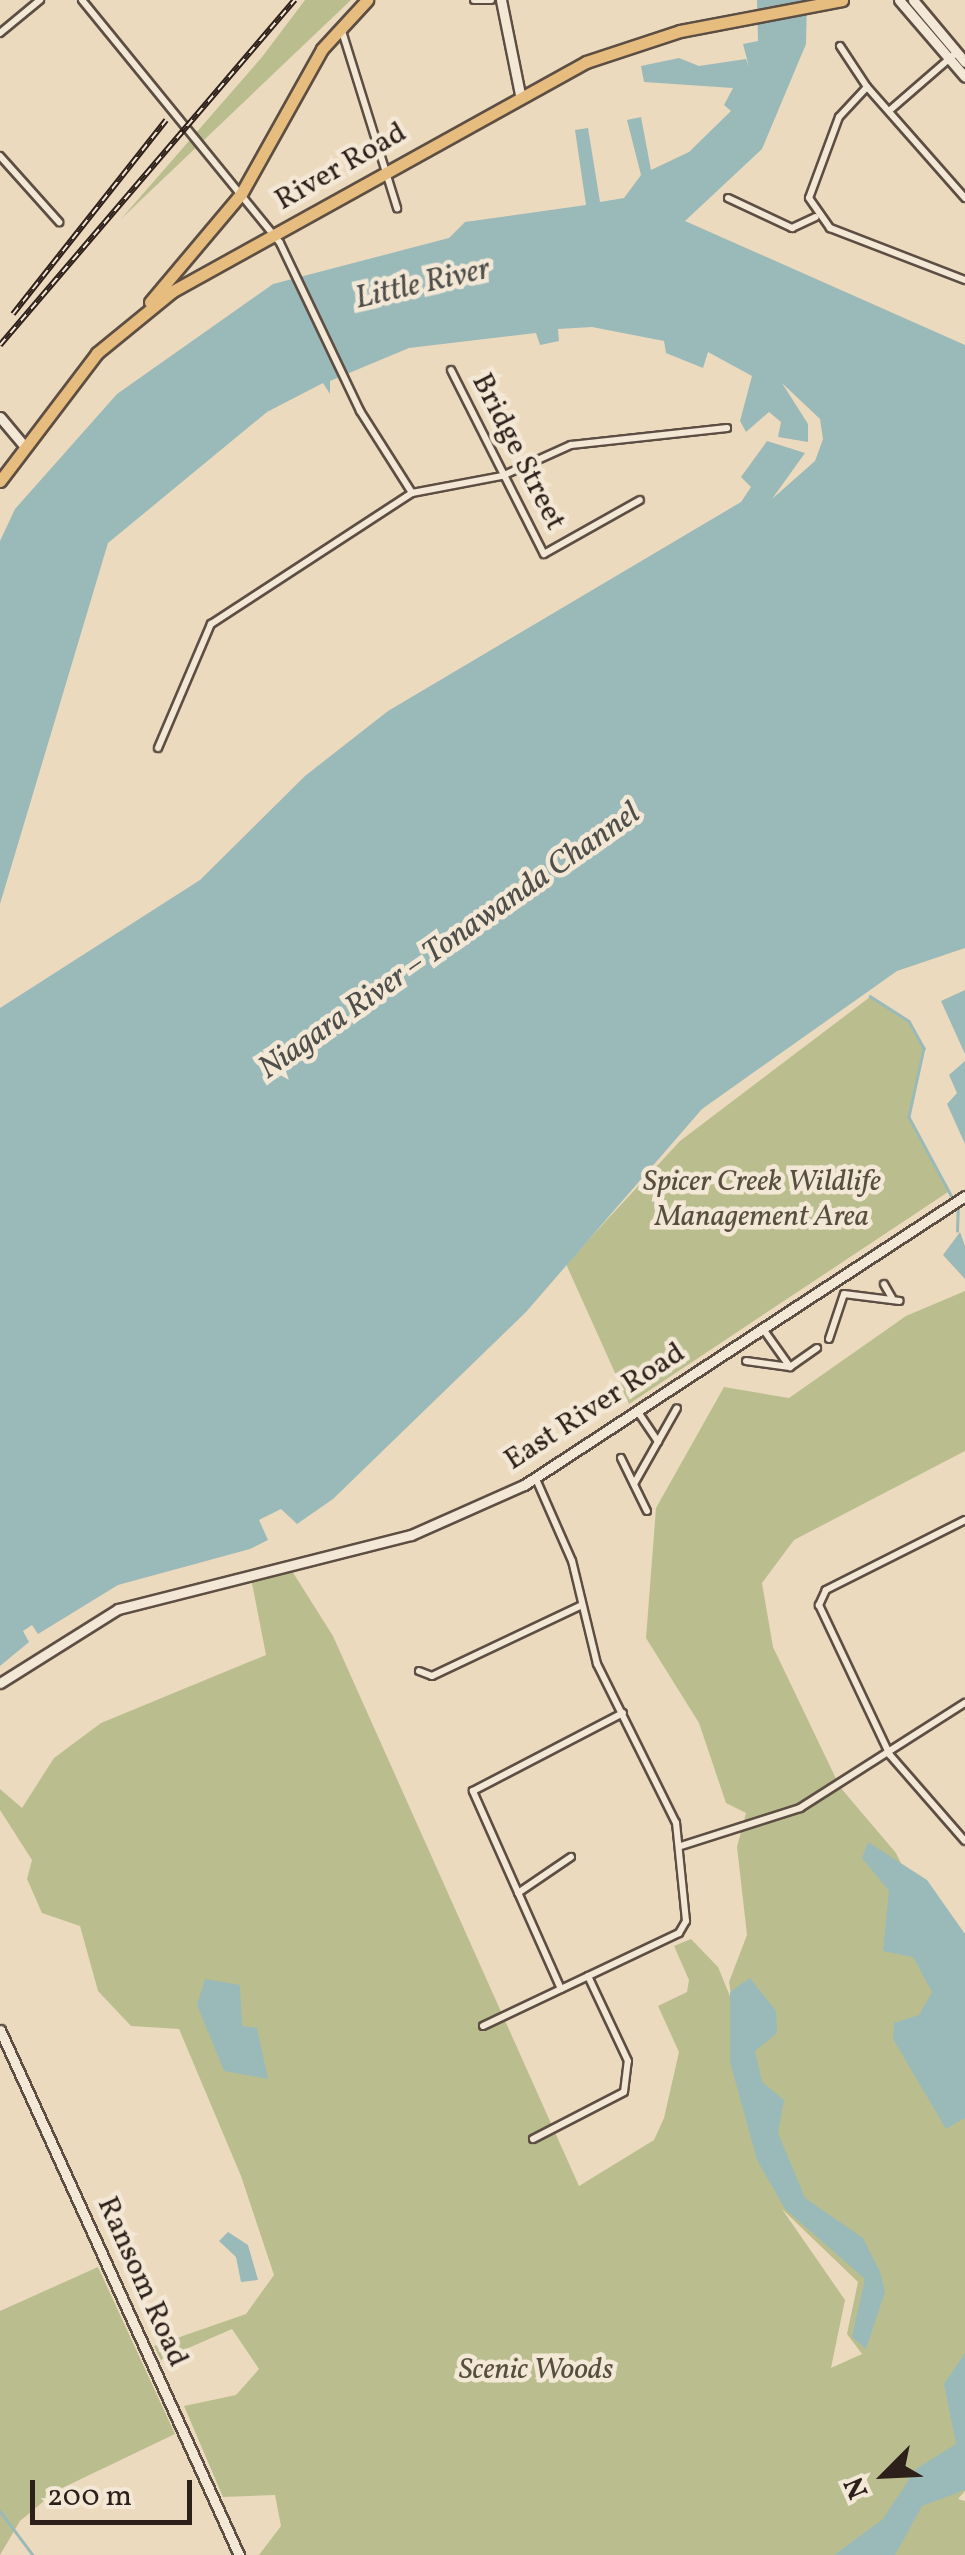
<!DOCTYPE html>
<meta charset="utf-8">
<style>
body{margin:0}
#map{position:relative;width:965px;height:2555px;overflow:hidden;background:#ecdabe;font-family:Vollkorn,serif}
div>[style]{position:absolute}
.green>*{inset:0;background:#babe8f}
.water>*{inset:0;background:#9ab9b9}
.stream>*{height:2.5px;margin:-1.25px;padding:0 1.25px;transform-origin:1.25px;border-radius:1.25px;background:#9ab9b9}
.roads{filter:drop-shadow(2px 0 #5d4e43) drop-shadow(-2px 0 #5d4e43) drop-shadow(0 2px #5d4e43) drop-shadow(0 -2px #5d4e43)}
.minor>*{height:6px;margin:-3px;padding:0 3px;transform-origin:3px;border-radius:3px;background:#f3e7d5}
.tertiary>*{height:9px;margin:-4.5px;padding:0 4.5px;transform-origin:4.5px;border-radius:4.5px;background:#f3e7d5}
.secondary>*{height:9px;margin:-4.5px;padding:0 4.5px;transform-origin:4.5px;border-radius:4.5px;background:#f3e7d5}
.primary>*{height:11px;margin:-5.5px;padding:0 5.5px;transform-origin:5.5px;border-radius:5.5px;background:#e6bd7f}
.rail>*{height:6px;margin-top:-3px;transform-origin:0;background:repeating-linear-gradient(90deg,#f3e7d5 0 8px,#2d201a 0 16px);box-sizing:border-box;border-block:2px solid #2d201a}
span{translate:-50% -50%;white-space:nowrap;text-align:center;line-height:1.15;-webkit-text-stroke:9px #f3e7d5;paint-order:stroke}
.street-label{font-size:30px;color:#2d201a}
.park-label{font-size:30px;color:#574f3d;font-style:italic}
.water-label{font-size:32px;color:#4e4e4a;font-style:italic}
.north{position:absolute;left:835px;top:2425px;width:100px;height:100px;-webkit-text-stroke:8px #f3e7d5;paint-order:stroke;rotate:246deg;font-size:28px;font-weight:700;line-height:40px;text-align:center;color:#2d201a}
.north::after{content:'';display:block;margin:auto;width:35px;height:45px;background:#2d201a;clip-path:polygon(50% 0,100% 100%,50% 72%,0 100%)}
.scale{position:absolute;left:30px;top:2480px;width:162px;height:45px;box-sizing:border-box;border:5px solid #2d201a;border-top:0;padding-left:12px;font-size:30px;line-height:35px;white-space:nowrap;color:#2d201a;-webkit-text-stroke:8px #f3e7d5;paint-order:stroke}
</style>
<div id="map">
<div class="green">
<div style="clip-path:polygon(305px 0,351px 0,121px 219px,262px 57px)"></div>
<div style="clip-path:polygon(870px 997px,909px 1021px,923px 1048px,909px 1117px,948px 1192px,629px 1404px,566px 1264px,680px 1141px)"></div>
<div style="clip-path:polygon(evenodd,965px 1291px,965px 1451px,794px 1540px,762px 1583px,773px 1647px,840px 1787px,896px 1853px,933px 1930px,965px 2060px,965px 2491px,958px 2499px,965px 2501px,965px 2555px,259px 2555px,281px 2526px,275px 2495px,223px 2497px,184px 2406px,236px 2395px,259px 2369px,232px 2329px,161px 2360px,154px 2346px,246px 2314px,274px 2275px,241px 2176px,179px 2029px,131px 2026px,98px 1991px,80px 1926px,42px 1913px,27px 1879px,32px 1860px,0 1810px,0 1789px,22px 1808px,54px 1758px,101px 1723px,266px 1655px,251px 1578px,292px 1571px,333px 1636px,579px 2186px,654px 2140px,664px 2118px,679px 2052px,658px 2006px,687px 1992px,689px 1980px,674px 1946px,691px 1939px,718px 1967px,732px 2001px,729px 1982px,747px 1935px,737px 1847px,746px 1813px,726px 1803px,699px 1723px,646px 1638px,656px 1508px,724px 1387px,789px 1398px,906px 1316px,965px 1291px,782px 2209px,858px 2282px,847px 2334px,862px 2354px,831px 2368px,845px 2300px,782px 2209px)"></div>
<div style="clip-path:polygon(98px 2267px,175px 2434px,56px 2491px,20px 2521px,0 2555px,0 2311px)"></div>
</div>
<div class="water">
<div style="clip-path:polygon(757px 0,807px 0,806px 44px,762px 149px,685px 221px,965px 345px,965px 948px,897px 971px,702px 1109px,526px 1312px,333px 1499px,297px 1524px,281px 1509px,259px 1520px,268px 1540px,250px 1549px,118px 1585px,38px 1634px,32px 1625px,23px 1631px,29px 1642px,0 1666px,0 1008px,200px 880px,305px 776px,388px 711px,741px 502px,751px 487px,741px 477px,767px 441px,805px 453px,772px 499px,815px 461px,823px 439px,820px 419px,782px 383px,808px 424px,808px 442px,778px 437px,781px 422px,769px 412px,746px 432px,740px 421px,752px 376px,708px 352px,703px 368px,666px 353px,664px 341px,592px 327px,558px 329px,559px 341px,540px 345px,536px 333px,409px 348px,330px 381px,330px 394px,323px 383px,267px 412px,108px 543px,0 904px,0 541px,15px 509px,117px 394px,273px 284px,449px 238px,465px 222px,586px 205px,575px 130px,588px 128px,600px 202px,624px 198px,641px 175px,627px 120px,641px 117px,651px 170px,689px 152px,731px 111px,724px 105px,733px 88px,644px 82px,641px 66px,679px 58px,699px 66px,746px 59px,749px 67px,743px 44px,758px 41px)"></div>
<div style="clip-path:polygon(965px 990px,965px 1054px,941px 1001px)"></div>
<div style="clip-path:polygon(965px 1061px,965px 1144px,947px 1104px,957px 1093px,949px 1075px)"></div>
<div style="clip-path:polygon(960px 1232px,965px 1246px,965px 1279px,943px 1255px)"></div>
<div style="clip-path:polygon(868px 1842px,927px 1880px,965px 1934px,965px 2118px,946px 2129px,893px 2039px,894px 2023px,919px 2015px,932px 1992px,913px 1957px,883px 1951px,889px 1891px,862px 1858px)"></div>
<div style="clip-path:polygon(750px 1978px,776px 2011px,777px 2033px,755px 2051px,762px 2082px,784px 2100px,778px 2133px,805px 2198px,863px 2238px,880px 2272px,885px 2292px,866px 2349px,852px 2337px,865px 2279px,785px 2209px,757px 2160px,730px 2062px,730px 1992px)"></div>
<div style="clip-path:polygon(205px 1979px,240px 1985px,242px 2026px,257px 2028px,268px 2079px,224px 2071px,197px 2005px)"></div>
<div style="clip-path:polygon(228px 2232px,248px 2245px,258px 2280px,241px 2282px,236px 2257px,219px 2241px)"></div>
<div style="clip-path:polygon(965px 2353px,965px 2490px,922px 2506px,895px 2555px,834px 2555px,882px 2520px,916px 2469px,956px 2444px,944px 2384px)"></div>
</div>
<div class="stream">
<div style="left:870px;top:996px;width:46px;rotate:32.7deg"></div>
<div style="left:909px;top:1021px;width:31px;rotate:61deg"></div>
<div style="left:924px;top:1048px;width:71px;rotate:102.3deg"></div>
<div style="left:909px;top:1117px;width:89px;rotate:61.7deg"></div>
<div style="left:957px;top:1231px;width:23px;rotate:-88deg"></div>
<div style="left:0;top:2511px;width:55px;rotate:53.1deg"></div>
</div>
<div class="roads">
<div class="minor">
<div style="left:82px;top:0;width:313px;rotate:50.8deg"></div>
<div style="left:280px;top:243px;width:186px;rotate:64.5deg"></div>
<div style="left:360px;top:411px;width:97px;rotate:57.6deg"></div>
<div style="left:474px;top:0;width:17px"></div>
<div style="left:341px;top:28px;width:189px;rotate:72.7deg"></div>
<div style="left:0;top:33px;width:52px;rotate:-39.5deg"></div>
<div style="left:840px;top:46px;width:49px;rotate:56.6deg"></div>
<div style="left:889px;top:111px;width:90px;rotate:-40.9deg"></div>
<div style="left:0;top:156px;width:89px;rotate:48.2deg"></div>
<div style="left:728px;top:198px;width:71px;rotate:25.1deg"></div>
<div style="left:792px;top:228px;width:26px;rotate:-25deg"></div>
<div style="left:965px;top:198px;width:148px;rotate:-131.4deg"></div>
<div style="left:867px;top:87px;width:41px;rotate:133deg"></div>
<div style="left:839px;top:117px;width:86px;rotate:110.3deg"></div>
<div style="left:809px;top:198px;width:37px;rotate:55deg"></div>
<div style="left:830px;top:228px;width:145px;rotate:21.1deg"></div>
<div style="left:451px;top:370px;width:206px;rotate:63.2deg"></div>
<div style="left:544px;top:554px;width:110px;rotate:-29.4deg"></div>
<div style="left:158px;top:748px;width:135px;rotate:-66.9deg"></div>
<div style="left:211px;top:624px;width:240px;rotate:-33.1deg"></div>
<div style="left:412px;top:493px;width:92px;rotate:-10.7deg"></div>
<div style="left:502px;top:476px;width:76px;rotate:-24.2deg"></div>
<div style="left:571px;top:445px;width:157px;rotate:-6.2deg"></div>
<div style="left:884px;top:1284px;width:16px;rotate:60deg"></div>
<div style="left:763px;top:1329px;width:47px;rotate:54.6deg"></div>
<div style="left:829px;top:1339px;width:47px;rotate:-71.6deg"></div>
<div style="left:844px;top:1294px;width:56px;rotate:7.1deg"></div>
<div style="left:746px;top:1361px;width:44px;rotate:7.8deg"></div>
<div style="left:790px;top:1367px;width:33px;rotate:-35deg"></div>
<div style="left:638px;top:1412px;width:36px;rotate:56deg"></div>
<div style="left:621px;top:1458px;width:59px;rotate:63.9deg"></div>
<div style="left:634px;top:1484px;width:87px;rotate:-60.5deg"></div>
<div style="left:965px;top:1520px;width:156px;rotate:153.3deg"></div>
<div style="left:826px;top:1590px;width:17px;rotate:115deg"></div>
<div style="left:819px;top:1605px;width:166px;rotate:64.7deg"></div>
<div style="left:890px;top:1755px;width:114px;rotate:48.9deg"></div>
<div style="left:419px;top:1671px;width:14px;rotate:21deg"></div>
<div style="left:432px;top:1676px;width:166px;rotate:-25.3deg"></div>
<div style="left:681px;top:1846px;width:125px;rotate:-17.7deg"></div>
<div style="left:800px;top:1808px;width:196px;rotate:-32.5deg"></div>
<div style="left:518px;top:1893px;width:64px;rotate:-34.2deg"></div>
<div style="left:561px;top:1989px;width:217px;rotate:-114deg"></div>
<div style="left:473px;top:1791px;width:169px;rotate:-27.5deg"></div>
<div style="left:483px;top:2026px;width:217px;rotate:-25.4deg"></div>
<div style="left:679px;top:1933px;width:14px;rotate:-60deg"></div>
<div style="left:686px;top:1921px;width:99px;rotate:-95.8deg"></div>
<div style="left:676px;top:1823px;width:178px;rotate:-116.4deg"></div>
<div style="left:597px;top:1664px;width:106px;rotate:-103.6deg"></div>
<div style="left:572px;top:1561px;width:90px;rotate:-113.7deg"></div>
<div style="left:533px;top:2139px;width:102px;rotate:-27.3deg"></div>
<div style="left:624px;top:2092px;width:31px;rotate:-83deg"></div>
<div style="left:628px;top:2061px;width:94px;rotate:-115.2deg"></div>
</div>
<div class="tertiary">
<div style="left:501px;top:0;width:96px;rotate:78.6deg"></div>
<div style="left:0;top:417px;width:39px;rotate:50deg"></div>
<div style="left:0;top:2030px;width:577px;rotate:65.52deg"></div>
</div>
<div class="secondary">
<div style="left:899px;top:0;width:101px;rotate:49.4deg"></div>
<div style="left:913px;top:0;width:81px;rotate:50deg"></div>
<div style="left:0;top:1683px;width:139px;rotate:-32.1deg"></div>
<div style="left:118px;top:1609px;width:302px;rotate:-14.2deg"></div>
<div style="left:411px;top:1535px;width:124px;rotate:-23.9deg"></div>
<div style="left:524px;top:1485px;width:527px;rotate:-33.24deg"></div>
</div>
<div class="primary">
<div style="left:150px;top:302px;width:141px;rotate:-49.9deg"></div>
<div style="left:241px;top:194px;width:166px;rotate:-60.8deg"></div>
<div style="left:322px;top:49px;width:67px;rotate:-47.4deg"></div>
<div style="left:0;top:481px;width:161px;rotate:-52.8deg"></div>
<div style="left:97px;top:353px;width:98px;rotate:-39.2deg"></div>
<div style="left:173px;top:291px;width:472px;rotate:-29deg"></div>
<div style="left:586px;top:62px;width:99px;rotate:-18.3deg"></div>
<div style="left:680px;top:31px;width:165px;rotate:-10.8deg"></div>
</div>
</div>
<div class="rail">
<div style="left:13px;top:314px;width:247px;rotate:-51.7deg"></div>
<div style="left:0;top:345px;width:454px;rotate:-49.5deg"></div>
</div>
<div class="street-label">
<span style="left:341px;top:167px;rotate:-30deg">River Road</span>
<span style="left:518px;top:452px;rotate:63deg">Bridge Street</span>
<span style="left:595px;top:1407px;rotate:-33deg">East River Road</span>
<span style="left:142px;top:2282px;rotate:66deg">Ransom Road</span>
</div>
<div class="park-label">
<span style="left:762px;top:1199px">Spicer Creek Wildlife<br>Management Area</span>
<span style="left:536px;top:2370px">Scenic Woods</span>
</div>
<div class="water-label">
<span style="left:423px;top:285px;rotate:-13deg">Little River</span>
<span style="left:450px;top:942px;rotate:-35deg">Niagara River – Tonawanda Channel</span>
</div>
<div class="north">N</div>
<div class="scale">200 m</div>
</div>
